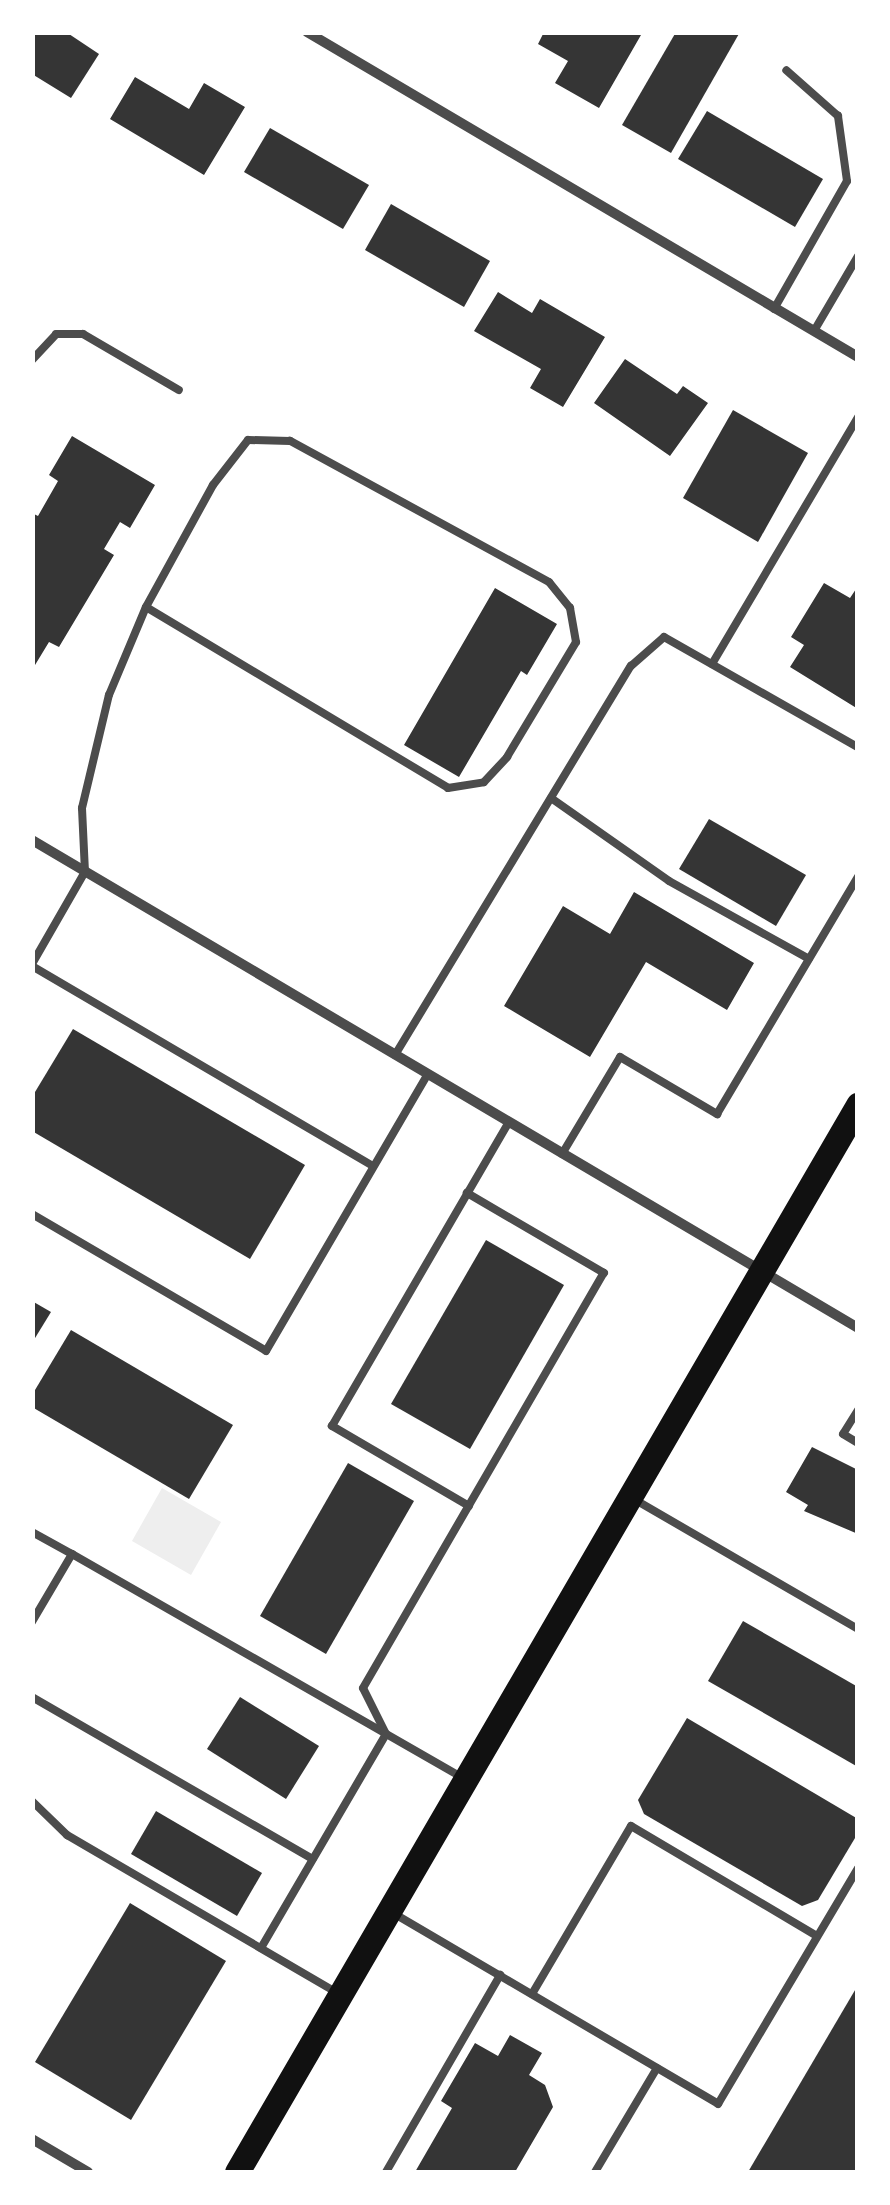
<!DOCTYPE html>
<style>
body{margin:0}
#map{position:relative;width:890px;height:2205px;overflow:hidden;background:#fff;font-family:"IBM Plex Sans",sans-serif}
div>[style]{position:absolute}
.green>*{inset:0;background:#eee}
.building>*{inset:0;background:#353535}
.service>*{height:8px;margin:-4px;padding:0 4px;transform-origin:4px;border-radius:4px;background:#4c4c4c}
.minor>*{height:10px;margin:-5px;padding:0 5px;transform-origin:5px;border-radius:5px;background:#4c4c4c}
.primary>*{height:25px;margin:-12.5px;padding:0 12.5px;transform-origin:12.5px;border-radius:12.5px;background:#111}
span{translate:-50% -50%;white-space:nowrap;text-align:center;line-height:1.15;-webkit-text-stroke:10px #fff;paint-order:stroke}
.frame{position:absolute;inset:0;border:35px solid #fff;pointer-events:none}
</style>
<div id="map">
<div class="green">
<div style="clip-path:polygon(162px 1488px,221px 1522px,191px 1575px,132px 1541px)"></div>
</div>
<div class="building">
<div style="clip-path:polygon(32px 32px,66px 32px,99px 54px,71px 98px,32px 74px)"></div>
<div style="clip-path:polygon(544px 32px,637px 32px,641px 35px,599px 108px,555px 83px,568px 61px,538px 44px)"></div>
<div style="clip-path:polygon(676px 32px,740px 32px,671px 153px,622px 125px)"></div>
<div style="clip-path:polygon(135px 77px,189px 109px,204px 83px,245px 107px,204px 175px,110px 119px)"></div>
<div style="clip-path:polygon(707px 111px,823px 179px,795px 227px,678px 159px)"></div>
<div style="clip-path:polygon(270px 128px,369px 185px,343px 229px,244px 172px)"></div>
<div style="clip-path:polygon(391px 204px,490px 261px,464px 307px,365px 250px)"></div>
<div style="clip-path:polygon(498px 292px,532px 313px,540px 299px,605px 337px,563px 407px,530px 388px,541px 369px,474px 331px)"></div>
<div style="clip-path:polygon(625px 359px,677px 394px,683px 386px,708px 403px,670px 456px,594px 403px)"></div>
<div style="clip-path:polygon(733px 410px,808px 453px,758px 542px,683px 498px)"></div>
<div style="clip-path:polygon(72px 436px,155px 485px,130px 528px,120px 522px,104px 549px,114px 555px,59px 647px,49px 642px,32px 670px,32px 513px,38px 516px,58px 481px,49px 475px)"></div>
<div style="clip-path:polygon(824px 583px,850px 598px,858px 586px,858px 709px,790px 667px,804px 645px,791px 637px)"></div>
<div style="clip-path:polygon(495px 588px,557px 624px,527px 675px,521px 671px,459px 777px,404px 745px)"></div>
<div style="clip-path:polygon(709px 819px,806px 875px,776px 926px,679px 869px)"></div>
<div style="clip-path:polygon(634px 892px,754px 963px,727px 1010px,646px 962px,590px 1057px,504px 1006px,563px 906px,610px 934px)"></div>
<div style="clip-path:polygon(73px 1029px,305px 1165px,250px 1259px,32px 1131px,32px 1097px)"></div>
<div style="clip-path:polygon(486px 1240px,564px 1285px,470px 1449px,391px 1404px)"></div>
<div style="clip-path:polygon(32px 1301px,51px 1312px,32px 1343px)"></div>
<div style="clip-path:polygon(71px 1330px,233px 1425px,189px 1499px,32px 1407px,32px 1395px)"></div>
<div style="clip-path:polygon(812px 1447px,858px 1470px,858px 1534px,804px 1511px,808px 1505px,786px 1492px)"></div>
<div style="clip-path:polygon(348px 1463px,414px 1501px,326px 1654px,260px 1616px)"></div>
<div style="clip-path:polygon(743px 1621px,858px 1687px,858px 1767px,708px 1681px)"></div>
<div style="clip-path:polygon(240px 1697px,319px 1746px,286px 1799px,207px 1749px)"></div>
<div style="clip-path:polygon(687px 1718px,858px 1819px,858px 1833px,818px 1900px,802px 1906px,644px 1814px,638px 1800px)"></div>
<div style="clip-path:polygon(156px 1811px,262px 1873px,237px 1916px,131px 1854px)"></div>
<div style="clip-path:polygon(130px 1903px,226px 1961px,131px 2120px,35px 2062px)"></div>
<div style="clip-path:polygon(858px 1985px,858px 2172px,748px 2172px)"></div>
<div style="clip-path:polygon(510px 2035px,542px 2053px,529px 2075px,545px 2085px,553px 2107px,515px 2172px,415px 2172px,452px 2108px,441px 2101px,475px 2043px,498px 2056px)"></div>
</div>
<div class="service">
<div style="left:774px;top:309px;width:147px;rotate:-60.3deg"></div>
<div style="left:847px;top:181px;width:66px;rotate:-97.9deg"></div>
<div style="left:838px;top:116px;width:69px;rotate:-138.5deg"></div>
<div style="left:814px;top:331px;width:87px;rotate:-59.6deg"></div>
<div style="left:32px;top:360px;width:35px;rotate:-47deg"></div>
<div style="left:56px;top:334px;width:27px"></div>
<div style="left:83px;top:334px;width:111px;rotate:30.3deg"></div>
<div style="left:712px;top:664px;width:287px;rotate:-59.4deg"></div>
<div style="left:551px;top:798px;width:144px;rotate:35.1deg"></div>
<div style="left:669px;top:881px;width:160px;rotate:29.1deg"></div>
<div style="left:32px;top:964px;width:106px;rotate:-60.1deg"></div>
<div style="left:85px;top:872px;width:64px;rotate:-92.7deg"></div>
<div style="left:82px;top:808px;width:116px;rotate:-76.6deg"></div>
<div style="left:109px;top:695px;width:95px;rotate:-67.2deg"></div>
<div style="left:146px;top:607px;width:352px;rotate:30.9deg"></div>
<div style="left:448px;top:788px;width:36px;rotate:-9deg"></div>
<div style="left:484px;top:782px;width:34px;rotate:-47deg"></div>
<div style="left:507px;top:757px;width:134px;rotate:-59deg"></div>
<div style="left:576px;top:642px;width:35px;rotate:-100deg"></div>
<div style="left:570px;top:608px;width:33px;rotate:-129deg"></div>
<div style="left:549px;top:582px;width:295px;rotate:-151.4deg"></div>
<div style="left:290px;top:441px;width:42px;rotate:-178.6deg"></div>
<div style="left:248px;top:440px;width:57px;rotate:127.9deg"></div>
<div style="left:213px;top:485px;width:139px;rotate:118.8deg"></div>
<div style="left:32px;top:966px;width:395px;rotate:30.4deg"></div>
<div style="left:395px;top:1055px;width:455px;rotate:-58.8deg"></div>
<div style="left:631px;top:666px;width:44px;rotate:-41.3deg"></div>
<div style="left:664px;top:637px;width:223px;rotate:29.6deg"></div>
<div style="left:562px;top:1154px;width:113px;rotate:-59.1deg"></div>
<div style="left:620px;top:1057px;width:113px;rotate:30.4deg"></div>
<div style="left:717px;top:1114px;width:276px;rotate:-59.3deg"></div>
<div style="left:32px;top:1214px;width:271px;rotate:30.3deg"></div>
<div style="left:266px;top:1351px;width:321px;rotate:-59.7deg"></div>
<div style="left:858px;top:1410px;width:28px;rotate:122deg"></div>
<div style="left:843px;top:1434px;width:17px;rotate:31deg"></div>
<div style="left:632px;top:1498px;width:261px;rotate:30.1deg"></div>
<div style="left:469px;top:1506px;width:159px;rotate:-149.7deg"></div>
<div style="left:332px;top:1426px;width:352px;rotate:-59.8deg"></div>
<div style="left:32px;top:1532px;width:46px;rotate:28.8deg"></div>
<div style="left:72px;top:1554px;width:79px;rotate:120.5deg"></div>
<div style="left:72px;top:1554px;width:448px;rotate:29.8deg"></div>
<div style="left:32px;top:1697px;width:324px;rotate:30deg"></div>
<div style="left:32px;top:1801px;width:49px;rotate:44.2deg"></div>
<div style="left:67px;top:1835px;width:313px;rotate:30.3deg"></div>
<div style="left:393px;top:1913px;width:377px;rotate:30.4deg"></div>
<div style="left:718px;top:2104px;width:274px;rotate:-59.3deg"></div>
<div style="left:261px;top:1948px;width:248px;rotate:-59.7deg"></div>
<div style="left:386px;top:1734px;width:51px;rotate:-116.6deg"></div>
<div style="left:363px;top:1688px;width:480px;rotate:-59.9deg"></div>
<div style="left:604px;top:1273px;width:159px;rotate:-149.7deg"></div>
<div style="left:532px;top:1994px;width:195px;rotate:-59.5deg"></div>
<div style="left:631px;top:1826px;width:216px;rotate:30.6deg"></div>
<div style="left:386px;top:2172px;width:228px;rotate:-59.9deg"></div>
<div style="left:595px;top:2172px;width:121px;rotate:-59.2deg"></div>
</div>
<div class="minor">
<div style="left:307px;top:32px;width:640px;rotate:30.53deg"></div>
<div style="left:32px;top:840px;width:959px;rotate:30.57deg"></div>
<div style="left:32px;top:2139px;width:65px;rotate:30.5deg"></div>
</div>
<div class="primary">
<div style="left:237px;top:2172px;width:1235px;rotate:-59.8deg"></div>
</div>
<div class="frame"></div>
</div>
